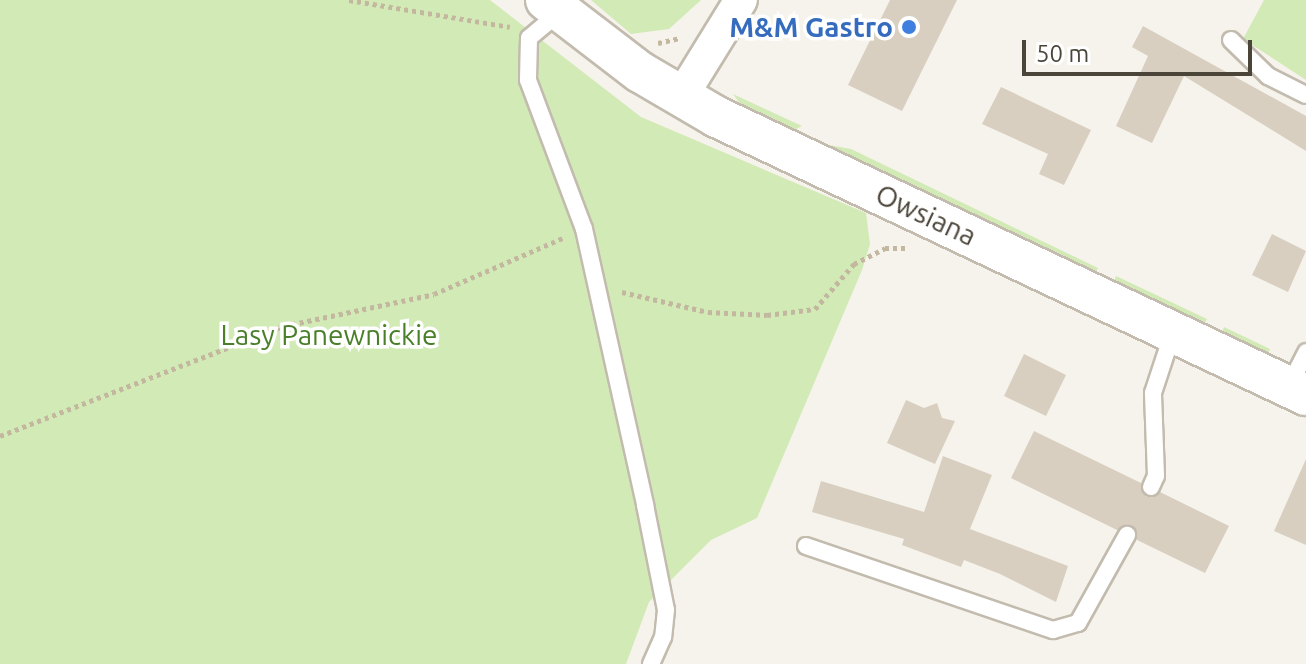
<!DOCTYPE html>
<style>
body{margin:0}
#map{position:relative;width:1306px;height:664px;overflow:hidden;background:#f6f3ec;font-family:Ubuntu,sans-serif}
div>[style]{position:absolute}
.green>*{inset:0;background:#d2eab5}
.building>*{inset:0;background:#d8cfc1}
.path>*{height:5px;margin-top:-2.5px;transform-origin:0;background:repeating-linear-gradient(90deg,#c4b79f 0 4px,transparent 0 8px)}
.roads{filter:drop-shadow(2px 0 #c2bbae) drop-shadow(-2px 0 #c2bbae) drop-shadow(0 2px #c2bbae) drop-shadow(0 -2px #c2bbae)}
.service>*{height:16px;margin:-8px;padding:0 8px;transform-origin:8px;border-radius:8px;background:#fff}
.minor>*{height:32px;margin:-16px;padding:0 16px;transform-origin:16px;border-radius:16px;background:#fff}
.tertiary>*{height:40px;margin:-20px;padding:0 20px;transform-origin:20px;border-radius:20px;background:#fff}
.dots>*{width:22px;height:22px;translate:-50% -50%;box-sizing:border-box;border:4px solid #fff;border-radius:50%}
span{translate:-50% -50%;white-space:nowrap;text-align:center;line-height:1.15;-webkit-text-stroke:7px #fff;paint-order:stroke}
.shop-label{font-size:28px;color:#366cbe;font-weight:700}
.right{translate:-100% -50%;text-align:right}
.street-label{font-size:28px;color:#4b4439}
.park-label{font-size:28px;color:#4a7f2a}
.scale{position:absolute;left:1022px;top:40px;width:230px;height:36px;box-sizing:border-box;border:4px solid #4b4439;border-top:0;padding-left:10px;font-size:24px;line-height:28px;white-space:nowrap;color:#4b4439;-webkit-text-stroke:6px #fff;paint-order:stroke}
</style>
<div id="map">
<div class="green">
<div style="clip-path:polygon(0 0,490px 0,641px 117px,866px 213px,870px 244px,862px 270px,757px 518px,711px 540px,649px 602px,626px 664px,0 664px)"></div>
<div style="clip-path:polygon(591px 0,701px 0,669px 29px,631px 34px)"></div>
<div style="clip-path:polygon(1264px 0,1306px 0,1306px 80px,1243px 39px)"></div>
<div style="clip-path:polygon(733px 94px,802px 126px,788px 133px,743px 108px)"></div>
<div style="clip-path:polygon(829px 145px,851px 149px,1098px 268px,1094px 277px,832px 154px)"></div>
<div style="clip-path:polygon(1116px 276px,1207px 319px,1202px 329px,1112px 286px)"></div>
<div style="clip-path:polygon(1224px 327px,1270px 349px,1266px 358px,1220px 337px)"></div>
</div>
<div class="building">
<div style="clip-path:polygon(890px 0,957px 0,902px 111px,848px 85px)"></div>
<div style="clip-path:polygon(1143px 26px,1306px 116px,1306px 151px,1184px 76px,1152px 143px,1116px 126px,1148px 56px,1132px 47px)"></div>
<div style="clip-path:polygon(1001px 87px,1091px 130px,1064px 185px,1039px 174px,1048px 154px,982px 124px)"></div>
<div style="clip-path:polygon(1272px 234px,1306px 251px,1288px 292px,1252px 275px)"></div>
<div style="clip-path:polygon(1024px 354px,1066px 375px,1046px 416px,1004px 396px)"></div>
<div style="clip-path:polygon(906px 400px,924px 408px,937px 403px,942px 418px,955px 421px,935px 464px,887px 443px)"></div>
<div style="clip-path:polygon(1034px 431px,1141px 483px,1146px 497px,1160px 492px,1229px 526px,1205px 573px,1137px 540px,1132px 525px,1117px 530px,1011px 478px)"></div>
<div style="clip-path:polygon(943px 456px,992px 475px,970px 529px,1068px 566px,1056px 602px,1000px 574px,964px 560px,961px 567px,902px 545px,904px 539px,812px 512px,821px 481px,924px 512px)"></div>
<div style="clip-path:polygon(1306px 459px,1306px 545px,1274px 531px)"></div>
</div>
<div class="path">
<div style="left:349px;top:0;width:163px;rotate:9.5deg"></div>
<div style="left:658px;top:43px;width:23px;rotate:-13deg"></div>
<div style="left:622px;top:292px;width:88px;rotate:13.1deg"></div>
<div style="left:708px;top:312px;width:59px;rotate:2.9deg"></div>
<div style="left:767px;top:315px;width:48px;rotate:-7.1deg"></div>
<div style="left:815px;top:309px;width:60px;rotate:-49.1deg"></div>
<div style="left:854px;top:264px;width:35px;rotate:-27deg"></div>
<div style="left:885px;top:248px;width:24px"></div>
<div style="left:0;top:436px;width:305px;rotate:-21.2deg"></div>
<div style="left:284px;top:326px;width:153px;rotate:-12deg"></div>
<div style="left:434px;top:294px;width:141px;rotate:-23.5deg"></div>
</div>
<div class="roads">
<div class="service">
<div style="left:560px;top:12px;width:40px;rotate:140deg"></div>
<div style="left:529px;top:38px;width:42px;rotate:91.4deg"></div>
<div style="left:528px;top:80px;width:159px;rotate:69.4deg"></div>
<div style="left:584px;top:229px;width:283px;rotate:77.5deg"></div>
<div style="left:645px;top:505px;width:107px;rotate:78.7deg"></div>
<div style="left:666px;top:610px;width:27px;rotate:96deg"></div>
<div style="left:663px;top:637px;width:30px;rotate:114deg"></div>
<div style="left:1231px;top:40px;width:52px;rotate:44.2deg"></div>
<div style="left:1268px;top:76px;width:42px;rotate:26.6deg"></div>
<div style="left:1289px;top:386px;width:38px;rotate:-63deg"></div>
<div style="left:1151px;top:487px;width:12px;rotate:-66deg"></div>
<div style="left:1156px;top:476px;width:83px;rotate:-92.1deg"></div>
<div style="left:1153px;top:393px;width:64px;rotate:-71.8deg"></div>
<div style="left:806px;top:546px;width:261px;rotate:18.8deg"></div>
<div style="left:1053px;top:630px;width:26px;rotate:-16deg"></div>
<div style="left:1078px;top:623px;width:101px;rotate:-60.9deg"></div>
</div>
<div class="minor">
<div style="left:681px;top:97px;width:114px;rotate:-58.3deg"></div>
</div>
<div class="tertiary">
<div style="left:546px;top:0;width:118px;rotate:37.5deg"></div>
<div style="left:640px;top:72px;width:89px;rotate:30.3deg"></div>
<div style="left:717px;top:117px;width:651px;rotate:25.27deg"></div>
</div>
</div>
<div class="dots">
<div style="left:909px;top:27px;background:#3f7fe0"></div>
</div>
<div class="shop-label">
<span class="right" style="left:893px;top:27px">M&amp;M Gastro</span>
</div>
<div class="street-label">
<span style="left:926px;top:215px;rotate:25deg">Owsiana</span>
</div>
<div class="park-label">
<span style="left:329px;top:335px">Lasy Panewnickie</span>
</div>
<div class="scale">50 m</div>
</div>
